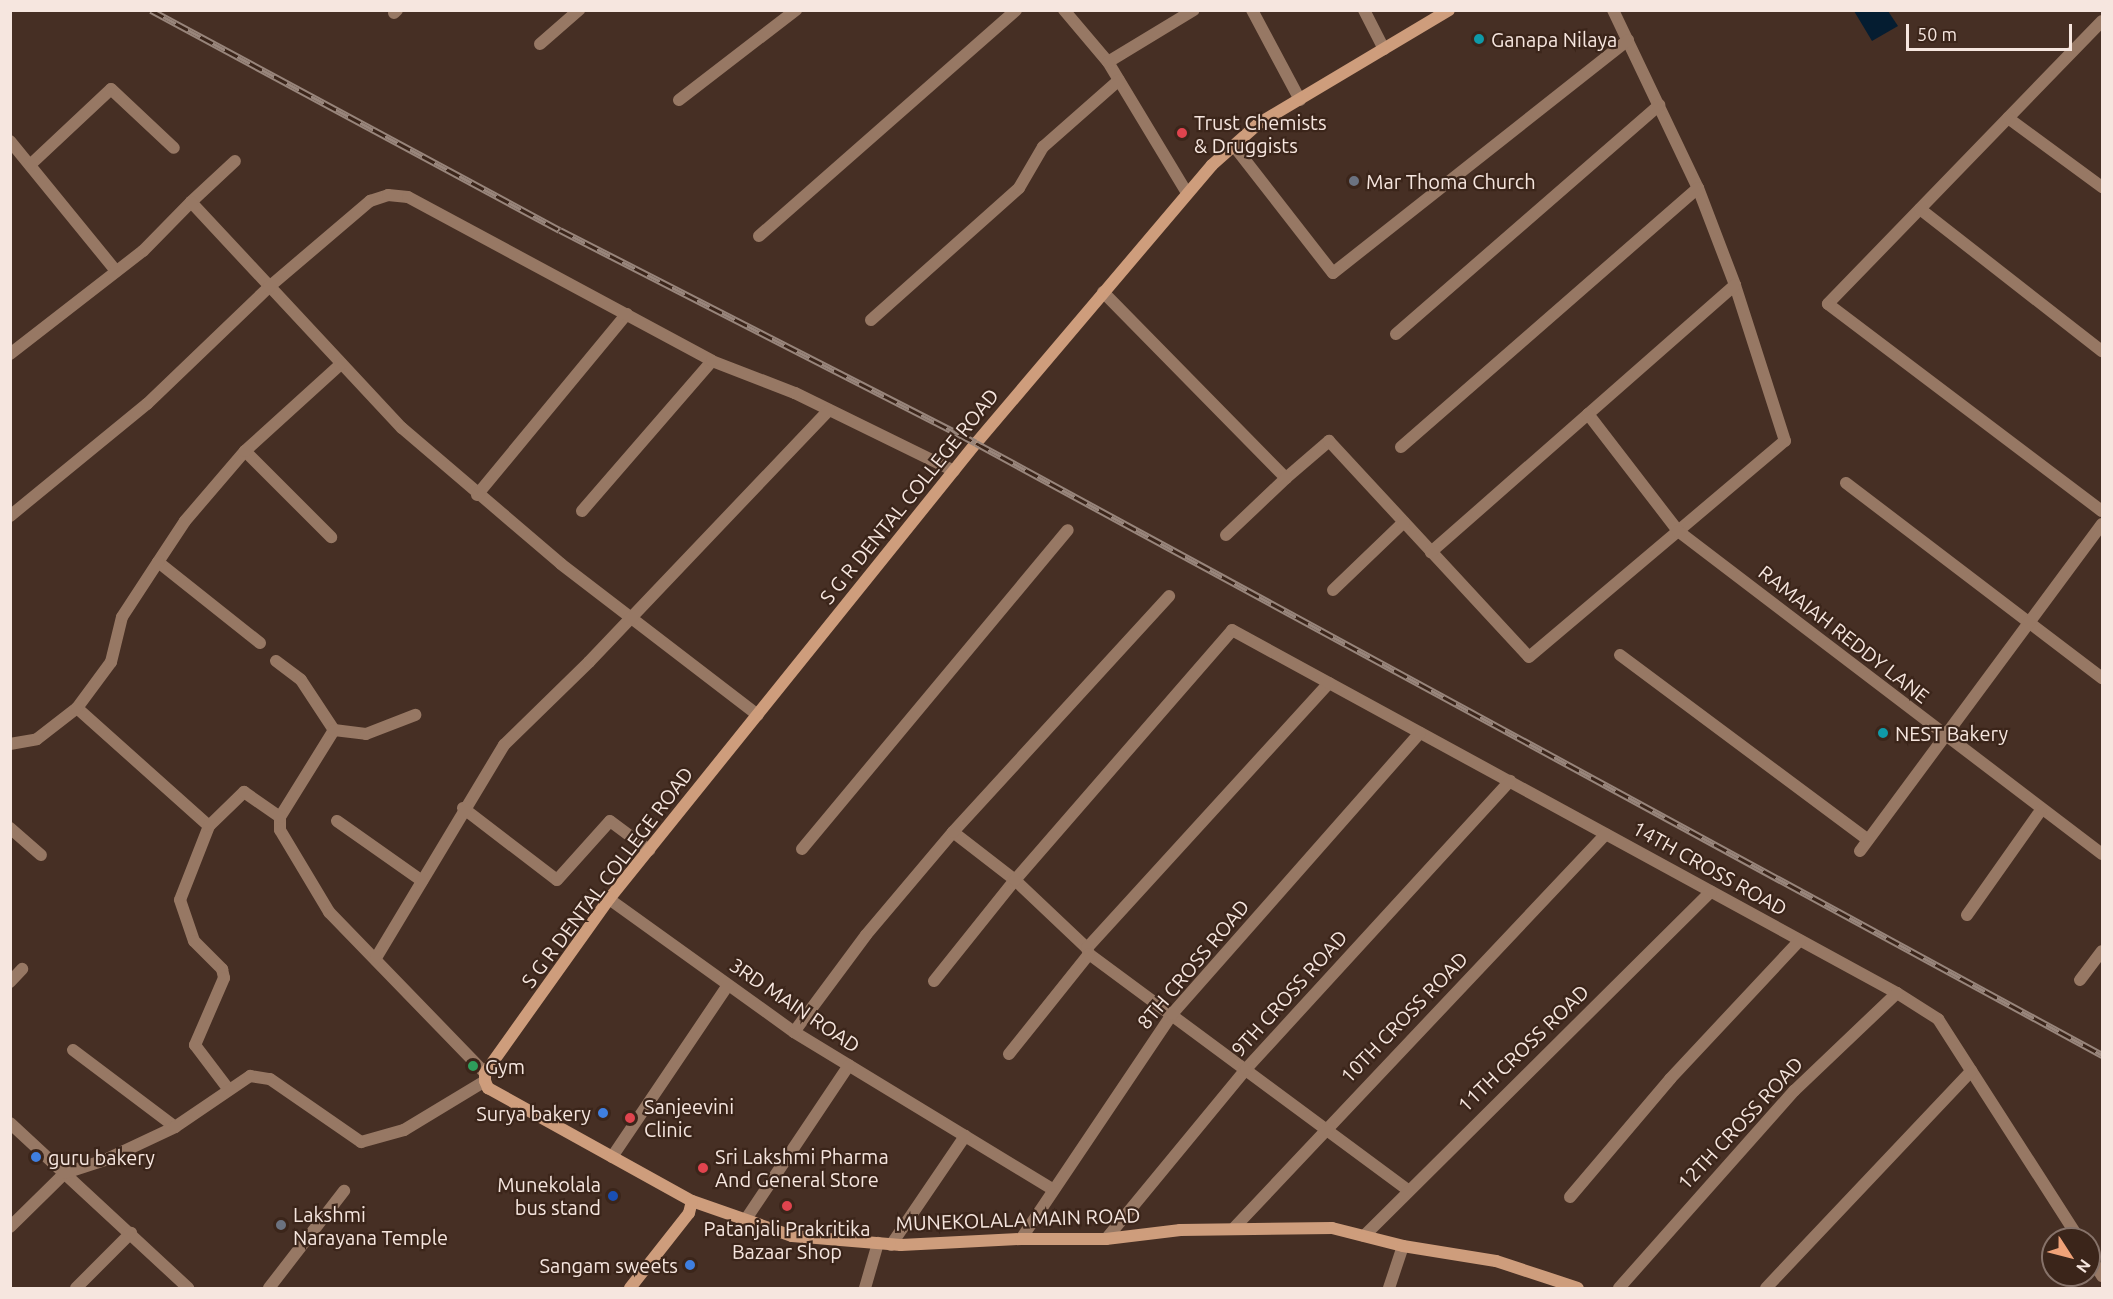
<!DOCTYPE html>
<style>
body{margin:0}
#map{position:relative;width:2113px;height:1299px;overflow:hidden;background:#462f24;font-family:Ubuntu,sans-serif}
div>[style]{position:absolute}
.water>*{inset:0;background:#051d31}
.street>*{height:12px;margin:-6px;padding:0 6px;transform-origin:6px;border-radius:6px;background:#977864}
.secondary>*{height:12px;margin:-6px;padding:0 6px;transform-origin:6px;border-radius:6px;background:#ce9d7c}
.rail>*{height:7px;margin-top:-3.5px;transform-origin:0;background:repeating-linear-gradient(90deg,#3b251a 0 14px,#98857b 0 28px);box-sizing:border-box;border-block:2px solid #98857b}
.dots>*{width:16px;height:16px;translate:-50% -50%;box-sizing:border-box;border:3px solid #3b251a;border-radius:50%}
span{translate:-50% -50%;white-space:nowrap;text-align:center;line-height:1.15;-webkit-text-stroke:4.5px #3b251a;paint-order:stroke}
.poi-label{font-size:20px;color:#f6e6df}
.left{translate:0 -50%;text-align:left}
.right{translate:-100% -50%;text-align:right}
.street-label{font-size:20px;color:#f6e6df}
.frame{position:absolute;inset:0;border:12px solid #f6e6df;pointer-events:none}
.north{position:absolute;left:2041px;top:1227px;width:60px;height:60px;box-sizing:border-box;background:#3b251a;border:2px solid #867269;border-radius:50%;rotate:126deg;font-size:16px;font-weight:700;line-height:24px;text-align:center;color:#f6e6df}
.north::after{content:'';display:block;margin:auto;width:21px;height:27px;background:#f0a278;clip-path:polygon(50% 0,100% 100%,50% 72%,0 100%)}
.scale{position:absolute;left:1906px;top:24px;width:166px;height:27px;box-sizing:border-box;border:3px solid #f6e6df;border-top:0;padding-left:8px;font-size:18px;line-height:21px;white-space:nowrap;color:#f6e6df;-webkit-text-stroke:4px #3b251a;paint-order:stroke}
</style>
<div id="map">
<div class="water">
<div style="clip-path:polygon(1854px 11px,1888px 11px,1898px 26px,1872px 41px)"></div>
</div>
<div class="street">
<div style="left:1064px;top:10px;width:68px;rotate:49.8deg"></div>
<div style="left:1108px;top:62px;width:153px;rotate:58.9deg"></div>
<div style="left:1252px;top:10px;width:102px;rotate:61.9deg"></div>
<div style="left:1364px;top:10px;width:44px;rotate:62.9deg"></div>
<div style="left:1613px;top:10px;width:197px;rotate:64.5deg"></div>
<div style="left:1698px;top:188px;width:104px;rotate:69.1deg"></div>
<div style="left:394px;top:13px;width:4px;rotate:-45deg"></div>
<div style="left:2102px;top:21px;width:394px;rotate:134.1deg"></div>
<div style="left:1828px;top:304px;width:343px;rotate:37.1deg"></div>
<div style="left:540px;top:44px;width:52px;rotate:-41.1deg"></div>
<div style="left:1108px;top:62px;width:100px;rotate:-31.2deg"></div>
<div style="left:679px;top:100px;width:148px;rotate:-37.6deg"></div>
<div style="left:2008px;top:118px;width:117px;rotate:36.3deg"></div>
<div style="left:10px;top:141px;width:168px;rotate:50.8deg"></div>
<div style="left:1234px;top:146px;width:161px;rotate:52.1deg"></div>
<div style="left:1333px;top:273px;width:376px;rotate:-38.3deg"></div>
<div style="left:30px;top:165px;width:111px;rotate:-43.2deg"></div>
<div style="left:111px;top:89px;width:86px;rotate:43.1deg"></div>
<div style="left:191px;top:202px;width:60px;rotate:-43deg"></div>
<div style="left:1920px;top:209px;width:231px;rotate:38deg"></div>
<div style="left:759px;top:236px;width:342px;rotate:-41.3deg"></div>
<div style="left:1103px;top:292px;width:261px;rotate:45.5deg"></div>
<div style="left:1286px;top:478px;width:57px;rotate:-40.7deg"></div>
<div style="left:1329px;top:441px;width:294px;rotate:47.2deg"></div>
<div style="left:1529px;top:657px;width:335px;rotate:-40.2deg"></div>
<div style="left:1785px;top:441px;width:164px;rotate:-107.8deg"></div>
<div style="left:1735px;top:285px;width:405px;rotate:138.7deg"></div>
<div style="left:871px;top:320px;width:198px;rotate:-41.7deg"></div>
<div style="left:1019px;top:188px;width:48px;rotate:-59.7deg"></div>
<div style="left:1043px;top:147px;width:101px;rotate:-41.4deg"></div>
<div style="left:1396px;top:334px;width:349px;rotate:-41deg"></div>
<div style="left:10px;top:354px;width:168px;rotate:-37.8deg"></div>
<div style="left:143px;top:251px;width:69px;rotate:-45.6deg"></div>
<div style="left:191px;top:202px;width:309px;rotate:47deg"></div>
<div style="left:402px;top:428px;width:209px;rotate:40.5deg"></div>
<div style="left:561px;top:564px;width:248px;rotate:37.5deg"></div>
<div style="left:1588px;top:414px;width:148px;rotate:52.4deg"></div>
<div style="left:1678px;top:531px;width:533px;rotate:37.3deg"></div>
<div style="left:1401px;top:447px;width:394px;rotate:-41.1deg"></div>
<div style="left:245px;top:451px;width:122px;rotate:45deg"></div>
<div style="left:1846px;top:483px;width:322px;rotate:37.3deg"></div>
<div style="left:477px;top:495px;width:235px;rotate:-50.4deg"></div>
<div style="left:582px;top:511px;width:198px;rotate:-49.1deg"></div>
<div style="left:10px;top:516px;width:177px;rotate:-39.3deg"></div>
<div style="left:147px;top:404px;width:169px;rotate:-43.8deg"></div>
<div style="left:269px;top:287px;width:133px;rotate:-40.4deg"></div>
<div style="left:370px;top:201px;width:19px;rotate:-18deg"></div>
<div style="left:388px;top:195px;width:20px;rotate:6deg"></div>
<div style="left:408px;top:197px;width:345px;rotate:28.3deg"></div>
<div style="left:712px;top:361px;width:89px;rotate:21.1deg"></div>
<div style="left:795px;top:393px;width:177px;rotate:26.1deg"></div>
<div style="left:1226px;top:535px;width:83px;rotate:-43.5deg"></div>
<div style="left:1333px;top:590px;width:98px;rotate:-43.8deg"></div>
<div style="left:260px;top:643px;width:130px;rotate:-141.5deg"></div>
<div style="left:158px;top:562px;width:49px;rotate:-56.6deg"></div>
<div style="left:185px;top:521px;width:92px;rotate:-49.4deg"></div>
<div style="left:245px;top:451px;width:130px;rotate:-42.2deg"></div>
<div style="left:1620px;top:655px;width:309px;rotate:36.7deg"></div>
<div style="left:276px;top:661px;width:31px;rotate:37deg"></div>
<div style="left:301px;top:680px;width:60px;rotate:56.6deg"></div>
<div style="left:334px;top:730px;width:102px;rotate:121.8deg"></div>
<div style="left:280px;top:817px;width:13px;rotate:90deg"></div>
<div style="left:280px;top:830px;width:96px;rotate:59.1deg"></div>
<div style="left:329px;top:912px;width:224px;rotate:45.9deg"></div>
<div style="left:77px;top:708px;width:177px;rotate:41.8deg"></div>
<div style="left:209px;top:826px;width:79px;rotate:111.4deg"></div>
<div style="left:180px;top:900px;width:43px;rotate:71.1deg"></div>
<div style="left:194px;top:941px;width:40px;rotate:45deg"></div>
<div style="left:222px;top:969px;width:9px;rotate:77deg"></div>
<div style="left:224px;top:978px;width:73px;rotate:113.4deg"></div>
<div style="left:195px;top:1045px;width:56px;rotate:52.9deg"></div>
<div style="left:334px;top:730px;width:32px;rotate:7deg"></div>
<div style="left:366px;top:734px;width:53px;rotate:-21.2deg"></div>
<div style="left:10px;top:744px;width:27px;rotate:-10deg"></div>
<div style="left:37px;top:739px;width:51px;rotate:-37.8deg"></div>
<div style="left:77px;top:708px;width:57px;rotate:-53.5deg"></div>
<div style="left:111px;top:662px;width:46px;rotate:-76.3deg"></div>
<div style="left:122px;top:617px;width:66px;rotate:-56.8deg"></div>
<div style="left:463px;top:808px;width:118px;rotate:37.5deg"></div>
<div style="left:557px;top:880px;width:79px;rotate:-48.1deg"></div>
<div style="left:610px;top:821px;width:49px;rotate:36.6deg"></div>
<div style="left:337px;top:821px;width:104px;rotate:35.2deg"></div>
<div style="left:209px;top:826px;width:49px;rotate:-44.2deg"></div>
<div style="left:244px;top:792px;width:44px;rotate:34.8deg"></div>
<div style="left:10px;top:828px;width:41px;rotate:41.1deg"></div>
<div style="left:953px;top:832px;width:78px;rotate:37.7deg"></div>
<div style="left:1015px;top:880px;width:99px;rotate:43.4deg"></div>
<div style="left:1087px;top:948px;width:6px;rotate:72deg"></div>
<div style="left:1089px;top:954px;width:395px;rotate:36.5deg"></div>
<div style="left:802px;top:849px;width:415px;rotate:-50.2deg"></div>
<div style="left:1860px;top:851px;width:407px;rotate:-53.5deg"></div>
<div style="left:609px;top:899px;width:228px;rotate:35.7deg"></div>
<div style="left:794px;top:1032px;width:302px;rotate:31.3deg"></div>
<div style="left:1967px;top:915px;width:128px;rotate:-54.8deg"></div>
<div style="left:1087px;top:948px;width:359px;rotate:-47.6deg"></div>
<div style="left:376px;top:958px;width:249px;rotate:-59deg"></div>
<div style="left:504px;top:745px;width:119px;rotate:-44.3deg"></div>
<div style="left:589px;top:662px;width:348px;rotate:-46.4deg"></div>
<div style="left:2080px;top:980px;width:36px;rotate:-53deg"></div>
<div style="left:934px;top:981px;width:129px;rotate:-51.3deg"></div>
<div style="left:1015px;top:880px;width:331px;rotate:-49deg"></div>
<div style="left:1232px;top:630px;width:758px;rotate:28.63deg"></div>
<div style="left:1897px;top:993px;width:49px;rotate:32.4deg"></div>
<div style="left:1938px;top:1019px;width:261px;rotate:57.3deg"></div>
<div style="left:10px;top:982px;width:18px;rotate:-47deg"></div>
<div style="left:794px;top:1032px;width:121px;rotate:-53.4deg"></div>
<div style="left:866px;top:935px;width:135px;rotate:-49.8deg"></div>
<div style="left:953px;top:832px;width:320px;rotate:-47.5deg"></div>
<div style="left:73px;top:1050px;width:128px;rotate:37deg"></div>
<div style="left:1009px;top:1054px;width:128px;rotate:-51.3deg"></div>
<div style="left:10px;top:1123px;width:243px;rotate:42.8deg"></div>
<div style="left:612px;top:1157px;width:207px;rotate:-56deg"></div>
<div style="left:1570px;top:1197px;width:155px;rotate:-49.7deg"></div>
<div style="left:1670px;top:1079px;width:190px;rotate:-46.9deg"></div>
<div style="left:746px;top:1219px;width:185px;rotate:-56.2deg"></div>
<div style="left:10px;top:1227px;width:77px;rotate:-44.5deg"></div>
<div style="left:65px;top:1173px;width:42px;rotate:-18deg"></div>
<div style="left:105px;top:1160px;width:77px;rotate:-25.2deg"></div>
<div style="left:175px;top:1127px;width:91px;rotate:-34.2deg"></div>
<div style="left:250px;top:1076px;width:20px;rotate:9deg"></div>
<div style="left:270px;top:1079px;width:111px;rotate:34.7deg"></div>
<div style="left:361px;top:1142px;width:45px;rotate:-15.6deg"></div>
<div style="left:404px;top:1130px;width:95px;rotate:-31.2deg"></div>
<div style="left:1233px;top:1229px;width:543px;rotate:-46.64deg"></div>
<div style="left:1364px;top:1236px;width:489px;rotate:-44.8deg"></div>
<div style="left:1021px;top:1239px;width:271px;rotate:-56.1deg"></div>
<div style="left:1172px;top:1014px;width:375px;rotate:-48.6deg"></div>
<div style="left:1106px;top:1239px;width:220px;rotate:-50.5deg"></div>
<div style="left:1246px;top:1069px;width:391px;rotate:-47.5deg"></div>
<div style="left:891px;top:1245px;width:132px;rotate:-55.8deg"></div>
<div style="left:2089px;top:1255px;width:25px;rotate:58deg"></div>
<div style="left:76px;top:1288px;width:78px;rotate:-45deg"></div>
<div style="left:269px;top:1288px;width:123px;rotate:-52.3deg"></div>
<div style="left:865px;top:1288px;width:47px;rotate:-73.9deg"></div>
<div style="left:1389px;top:1288px;width:44px;rotate:-71.6deg"></div>
<div style="left:1619px;top:1288px;width:264px;rotate:-48.4deg"></div>
<div style="left:1794px;top:1091px;width:142px;rotate:-43.6deg"></div>
<div style="left:1766px;top:1288px;width:299px;rotate:-46.6deg"></div>
</div>
<div class="secondary">
<div style="left:1449px;top:10px;width:222px;rotate:149.2deg"></div>
<div style="left:1258px;top:124px;width:62px;rotate:138.3deg"></div>
<div style="left:1212px;top:165px;width:365px;rotate:130.3deg"></div>
<div style="left:976px;top:443px;width:585px;rotate:128.83deg"></div>
<div style="left:609px;top:899px;width:214px;rotate:125.5deg"></div>
<div style="left:485px;top:1073px;width:8px;rotate:90deg"></div>
<div style="left:485px;top:1081px;width:8px;rotate:67deg"></div>
<div style="left:488px;top:1088px;width:233px;rotate:29deg"></div>
<div style="left:692px;top:1201px;width:106px;rotate:19.3deg"></div>
<div style="left:792px;top:1236px;width:109px;rotate:4.7deg"></div>
<div style="left:901px;top:1245px;width:120px;rotate:-2.9deg"></div>
<div style="left:1021px;top:1239px;width:85px"></div>
<div style="left:1106px;top:1239px;width:75px;rotate:-6.9deg"></div>
<div style="left:1180px;top:1230px;width:152px;rotate:-0.8deg"></div>
<div style="left:1332px;top:1228px;width:73px;rotate:14.2deg"></div>
<div style="left:1403px;top:1246px;width:94px;rotate:9.2deg"></div>
<div style="left:1496px;top:1261px;width:86px;rotate:18.2deg"></div>
<div style="left:630px;top:1288px;width:95px;rotate:-51.8deg"></div>
<div style="left:689px;top:1213px;width:12px;rotate:-76deg"></div>
</div>
<div class="rail">
<div style="left:151px;top:10px;width:464px;rotate:28.3deg"></div>
<div style="left:560px;top:230px;width:467px;rotate:27.1deg"></div>
<div style="left:976px;top:443px;width:1282px;rotate:28.52deg"></div>
</div>
<div class="dots">
<div style="left:1479px;top:39px;background:#0f9aa8"></div>
<div style="left:1182px;top:133px;background:#e0444e"></div>
<div style="left:1354px;top:181px;background:#6b7280"></div>
<div style="left:1883px;top:733px;background:#0f9aa8"></div>
<div style="left:473px;top:1066px;background:#2e9e5b"></div>
<div style="left:603px;top:1113px;background:#3f7fe0"></div>
<div style="left:630px;top:1118px;background:#e0444e"></div>
<div style="left:36px;top:1157px;background:#3f7fe0"></div>
<div style="left:703px;top:1168px;background:#e0444e"></div>
<div style="left:613px;top:1196px;background:#1a4fb4"></div>
<div style="left:787px;top:1206px;background:#e0444e"></div>
<div style="left:281px;top:1225px;background:#6b7280"></div>
<div style="left:690px;top:1265px;background:#3f7fe0"></div>
</div>
<div class="poi-label">
<span class="left" style="left:1491px;top:39px">Ganapa Nilaya</span>
<span class="left" style="left:1194px;top:134px">Trust Chemists<br>&amp; Druggists</span>
<span class="left" style="left:1366px;top:181px">Mar Thoma Church</span>
<span class="left" style="left:1895px;top:733px">NEST Bakery</span>
<span class="left" style="left:485px;top:1066px">Gym</span>
<span class="left" style="left:644px;top:1118px">Sanjeevini<br>Clinic</span>
<span class="right" style="left:591px;top:1113px">Surya bakery</span>
<span class="left" style="left:715px;top:1168px">Sri Lakshmi Pharma<br>And General Store</span>
<span class="left" style="left:48px;top:1157px">guru bakery</span>
<span class="right" style="left:601px;top:1196px">Munekolala<br>bus stand</span>
<span class="left" style="left:293px;top:1226px">Lakshmi<br>Narayana Temple</span>
<span style="left:787px;top:1240px">Patanjali Prakritika<br>Bazaar Shop</span>
<span class="right" style="left:678px;top:1265px">Sangam sweets</span>
</div>
<div class="street-label">
<span style="left:909px;top:496px;rotate:-51deg">S G R DENTAL COLLEGE ROAD</span>
<span style="left:1844px;top:634px;rotate:38deg">RAMAIAH REDDY LANE</span>
<span style="left:1710px;top:868px;rotate:29deg">14TH CROSS ROAD</span>
<span style="left:607px;top:877px;rotate:-53deg">S G R DENTAL COLLEGE ROAD</span>
<span style="left:1193px;top:964px;rotate:-50deg">8TH CROSS ROAD</span>
<span style="left:1289px;top:993px;rotate:-48deg">9TH CROSS ROAD</span>
<span style="left:795px;top:1005px;rotate:34deg">3RD MAIN ROAD</span>
<span style="left:1404px;top:1017px;rotate:-46deg">10TH CROSS ROAD</span>
<span style="left:1523px;top:1048px;rotate:-44deg">11TH CROSS ROAD</span>
<span style="left:1740px;top:1123px;rotate:-47deg">12TH CROSS ROAD</span>
<span style="left:1018px;top:1219px;rotate:-2deg">MUNEKOLALA MAIN ROAD</span>
</div>
<div class="frame"></div>
<div class="north">N</div>
<div class="scale">50 m</div>
</div>
